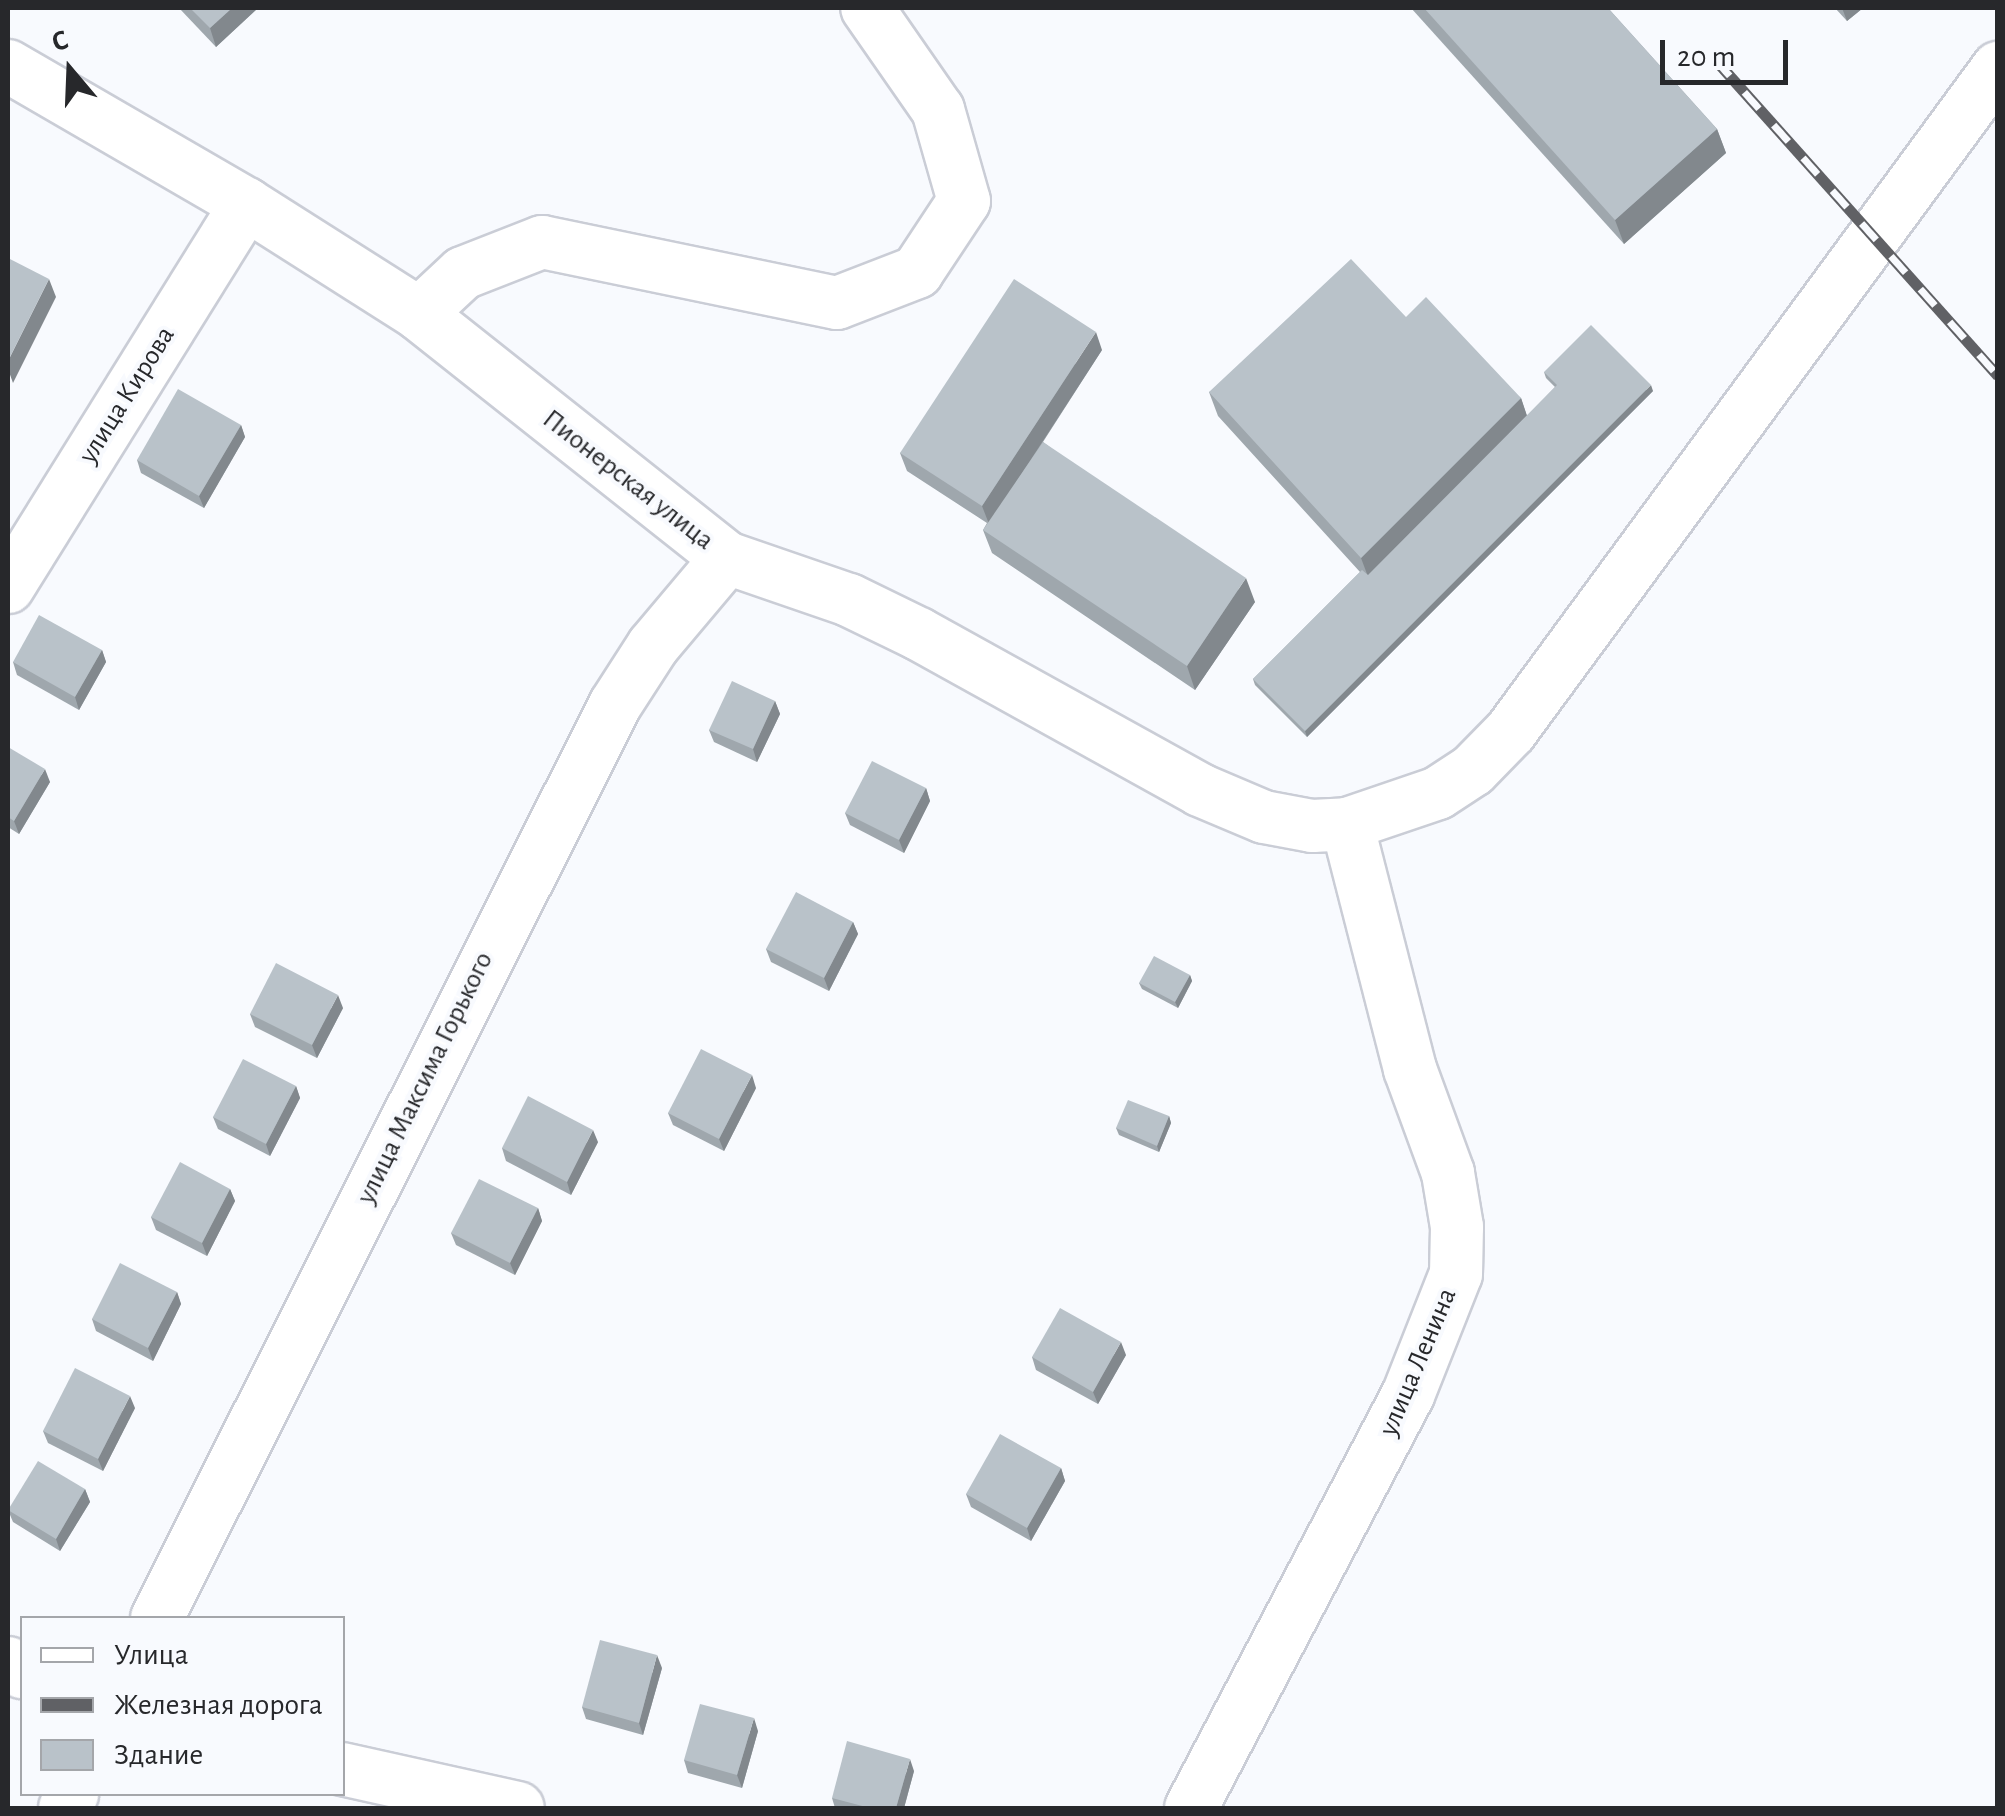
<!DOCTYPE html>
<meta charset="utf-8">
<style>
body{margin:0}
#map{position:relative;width:2005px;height:1816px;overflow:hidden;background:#f8fafe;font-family:"Alegreya Sans",sans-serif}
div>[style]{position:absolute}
.roads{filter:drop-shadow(2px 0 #cacdd6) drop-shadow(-2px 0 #cacdd6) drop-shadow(0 2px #cacdd6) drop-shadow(0 -2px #cacdd6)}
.minor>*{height:52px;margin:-26px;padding:0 26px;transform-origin:26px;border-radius:26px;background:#fff}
.rail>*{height:11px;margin-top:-5.5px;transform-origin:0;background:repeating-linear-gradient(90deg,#f8fafe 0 22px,#606165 0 44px);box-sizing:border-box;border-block:2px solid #606165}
.wall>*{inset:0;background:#9fa7ad}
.shaded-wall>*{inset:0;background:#82888d}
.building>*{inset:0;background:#b9c2c9}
span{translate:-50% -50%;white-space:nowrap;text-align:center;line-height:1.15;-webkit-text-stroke:8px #f8fafe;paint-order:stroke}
.street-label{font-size:28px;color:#27282b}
.frame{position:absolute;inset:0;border:10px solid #27282b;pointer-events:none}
.legend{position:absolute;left:20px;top:1616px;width:325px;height:180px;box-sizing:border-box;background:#f8fafe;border:2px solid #a4a6aa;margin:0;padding:12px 18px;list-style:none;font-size:30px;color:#27282b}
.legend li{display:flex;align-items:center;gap:20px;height:50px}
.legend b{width:50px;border:2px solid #a4a6aa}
.north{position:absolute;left:20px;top:20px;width:100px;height:100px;-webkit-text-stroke:8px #f8fafe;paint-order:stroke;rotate:341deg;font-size:28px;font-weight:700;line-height:40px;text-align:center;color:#27282b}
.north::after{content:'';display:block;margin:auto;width:35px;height:45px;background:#27282b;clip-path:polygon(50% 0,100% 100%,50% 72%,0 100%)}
.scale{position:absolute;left:1660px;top:40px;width:128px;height:45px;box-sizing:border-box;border:5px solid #27282b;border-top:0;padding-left:12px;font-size:30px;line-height:35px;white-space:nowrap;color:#27282b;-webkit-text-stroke:8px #f8fafe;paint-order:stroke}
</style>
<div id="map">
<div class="roads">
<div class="minor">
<div style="left:8px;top:66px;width:275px;rotate:30.1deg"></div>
<div style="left:246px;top:204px;width:205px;rotate:32.4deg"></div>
<div style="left:419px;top:314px;width:393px;rotate:38.4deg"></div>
<div style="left:727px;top:558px;width:129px;rotate:19deg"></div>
<div style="left:849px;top:600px;width:78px;rotate:25.9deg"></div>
<div style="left:919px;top:634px;width:321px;rotate:29deg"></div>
<div style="left:1200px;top:790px;width:69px;rotate:22.9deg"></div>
<div style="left:1264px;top:817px;width:49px;rotate:10.6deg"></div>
<div style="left:1312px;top:826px;width:35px;rotate:-3deg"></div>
<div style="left:1347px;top:824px;width:96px;rotate:-18.8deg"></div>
<div style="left:1438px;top:793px;width:42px;rotate:-33.3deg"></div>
<div style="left:1473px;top:770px;width:54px;rotate:-45.7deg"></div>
<div style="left:1511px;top:731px;width:823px;rotate:-53.7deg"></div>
<div style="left:419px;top:314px;width:60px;rotate:-43deg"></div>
<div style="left:463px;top:273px;width:85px;rotate:-21.4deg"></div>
<div style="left:542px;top:242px;width:301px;rotate:11.7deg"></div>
<div style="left:837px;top:303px;width:86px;rotate:-21.2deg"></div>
<div style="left:917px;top:272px;width:85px;rotate:-56.5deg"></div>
<div style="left:964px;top:201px;width:95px;rotate:-105.9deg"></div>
<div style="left:938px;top:110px;width:124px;rotate:-124.8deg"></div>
<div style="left:8px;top:587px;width:451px;rotate:-58.1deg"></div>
<div style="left:157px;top:1618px;width:1021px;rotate:-63.36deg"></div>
<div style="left:615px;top:705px;width:70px;rotate:-57.2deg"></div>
<div style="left:653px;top:646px;width:115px;rotate:-49.9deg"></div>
<div style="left:8px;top:1663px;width:17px;rotate:33deg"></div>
<div style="left:342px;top:1769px;width:180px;rotate:12.5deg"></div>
<div style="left:65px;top:1808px;width:16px;rotate:-63deg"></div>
<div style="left:1191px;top:1808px;width:467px;rotate:-62.3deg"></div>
<div style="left:1408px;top:1395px;width:130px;rotate:-68.4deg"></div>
<div style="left:1456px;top:1274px;width:47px;rotate:-88.8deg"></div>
<div style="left:1457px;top:1227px;width:55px;rotate:-99.5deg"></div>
<div style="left:1448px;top:1173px;width:111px;rotate:-110.1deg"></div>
<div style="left:1410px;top:1069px;width:253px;rotate:-104.4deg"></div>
</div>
</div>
<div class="rail">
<div style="left:1715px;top:59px;width:425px;rotate:48.2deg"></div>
</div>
<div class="wall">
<div style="clip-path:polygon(179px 8px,258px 8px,216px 47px)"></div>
<div style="clip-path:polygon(1411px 8px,1608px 8px,1717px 129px,1726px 153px,1624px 244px)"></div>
<div style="clip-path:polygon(1835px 8px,1863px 8px,1847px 21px)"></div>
<div style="clip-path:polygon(1406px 317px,1521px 398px,1527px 416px,1555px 387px,1546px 378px,1544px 372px,1653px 391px,1307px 737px,1255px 685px,1253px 679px,1360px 572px,1218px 416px,1209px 392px)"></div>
<div style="clip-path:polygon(1102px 350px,1043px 442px,1255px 602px,1195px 690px,992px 553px,983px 530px,987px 523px,907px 471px,900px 453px)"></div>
<div style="clip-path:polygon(241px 425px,245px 437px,204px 508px,141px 473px,137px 460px)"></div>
<div style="clip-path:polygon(102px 650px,106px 662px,79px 710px,17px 675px,13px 662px)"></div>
<div style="clip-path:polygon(775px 701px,780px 714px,757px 762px,714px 742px,709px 730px)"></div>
<div style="clip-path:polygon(8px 747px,50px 782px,19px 834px,8px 827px)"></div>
<div style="clip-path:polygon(926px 788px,930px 801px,904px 853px,850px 825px,845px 813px)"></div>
<div style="clip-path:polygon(853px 922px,858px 934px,829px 991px,771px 962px,766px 949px)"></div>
<div style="clip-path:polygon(1190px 975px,1192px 981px,1178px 1008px,1142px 989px,1139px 983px)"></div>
<div style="clip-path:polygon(343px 1008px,317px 1058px,255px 1027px,250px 1014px)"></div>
<div style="clip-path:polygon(296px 1086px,300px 1098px,270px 1156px,218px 1129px,213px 1117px)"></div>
<div style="clip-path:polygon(756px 1088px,724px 1151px,673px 1125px,668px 1113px)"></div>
<div style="clip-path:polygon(1169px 1116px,1171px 1123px,1159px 1152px,1119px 1135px,1116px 1128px)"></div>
<div style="clip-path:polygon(598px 1142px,571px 1195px,506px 1161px,502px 1148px)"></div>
<div style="clip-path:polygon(230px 1189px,235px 1201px,207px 1256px,156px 1230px,151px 1217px)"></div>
<div style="clip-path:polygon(538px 1208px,542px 1221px,515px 1275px,456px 1245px,451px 1233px)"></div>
<div style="clip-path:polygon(177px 1292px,181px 1304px,153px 1361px,96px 1331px,92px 1319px)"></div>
<div style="clip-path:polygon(1126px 1355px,1098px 1404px,1036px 1370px,1032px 1357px)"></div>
<div style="clip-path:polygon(135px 1408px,103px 1471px,48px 1443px,43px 1431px)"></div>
<div style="clip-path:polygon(1061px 1468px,1065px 1481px,1031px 1541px,971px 1507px,966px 1494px)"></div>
<div style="clip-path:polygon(85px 1489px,90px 1502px,60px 1551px,13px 1522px,8px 1510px)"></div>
<div style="clip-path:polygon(662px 1668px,643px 1735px,586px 1719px,582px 1707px)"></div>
<div style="clip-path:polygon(758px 1731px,742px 1788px,688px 1773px,684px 1760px)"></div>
<div style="clip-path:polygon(914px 1771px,904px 1808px,835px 1808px,832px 1798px)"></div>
</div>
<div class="shaded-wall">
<div style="clip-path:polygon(232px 8px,258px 8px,216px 47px,210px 28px)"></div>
<div style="clip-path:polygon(1842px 8px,1863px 8px,1847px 21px)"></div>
<div style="clip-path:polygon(1717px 129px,1726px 153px,1624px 244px,1615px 220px)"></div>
<div style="clip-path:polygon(49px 279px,56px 297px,13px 383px,8px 369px,8px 361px)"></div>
<div style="clip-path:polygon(1096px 332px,1102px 350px,989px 524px,982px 506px)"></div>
<div style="clip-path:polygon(1651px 385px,1653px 391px,1307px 737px,1305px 731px)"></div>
<div style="clip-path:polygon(1521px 398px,1529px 422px,1370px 582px,1361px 558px)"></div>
<div style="clip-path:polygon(241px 425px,245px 437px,204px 508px,199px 496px)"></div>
<div style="clip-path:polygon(1246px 578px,1255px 602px,1195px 690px,1187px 666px)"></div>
<div style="clip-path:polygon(102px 650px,106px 662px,79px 710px,75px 697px)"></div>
<div style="clip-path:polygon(775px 701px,780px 714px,757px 762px,753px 749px)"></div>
<div style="clip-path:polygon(45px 769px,50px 782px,19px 834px,14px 821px)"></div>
<div style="clip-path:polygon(926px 788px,930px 801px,904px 853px,899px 840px)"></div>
<div style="clip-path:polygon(853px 922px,858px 934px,829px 991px,824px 978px)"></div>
<div style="clip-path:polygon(1190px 975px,1192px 981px,1178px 1008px,1175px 1002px)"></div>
<div style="clip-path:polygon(338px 995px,343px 1008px,317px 1058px,312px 1045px)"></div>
<div style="clip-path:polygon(752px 1075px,756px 1088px,724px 1151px,719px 1139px)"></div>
<div style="clip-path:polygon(296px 1086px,300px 1098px,270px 1156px,266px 1144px)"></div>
<div style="clip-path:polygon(1169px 1116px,1171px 1123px,1159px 1152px,1157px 1146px)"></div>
<div style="clip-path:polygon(593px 1130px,598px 1142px,571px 1195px,567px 1182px)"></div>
<div style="clip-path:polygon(230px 1189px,235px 1201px,207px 1256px,202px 1243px)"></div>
<div style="clip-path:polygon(538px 1208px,542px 1221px,515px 1275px,510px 1263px)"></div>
<div style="clip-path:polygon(177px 1292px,181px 1304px,153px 1361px,148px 1348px)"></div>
<div style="clip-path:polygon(1121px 1342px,1126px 1355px,1098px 1404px,1093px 1392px)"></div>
<div style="clip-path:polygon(130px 1396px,135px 1408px,103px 1471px,98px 1459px)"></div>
<div style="clip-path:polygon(1061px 1468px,1065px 1481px,1031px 1541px,1027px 1528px)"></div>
<div style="clip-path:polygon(85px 1489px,90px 1502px,60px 1551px,56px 1539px)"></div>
<div style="clip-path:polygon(657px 1655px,662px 1668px,643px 1735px,639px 1723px)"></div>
<div style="clip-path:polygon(754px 1718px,758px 1731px,742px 1788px,737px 1775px)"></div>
<div style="clip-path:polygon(910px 1759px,914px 1771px,904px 1808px,896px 1808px)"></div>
</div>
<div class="building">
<div style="clip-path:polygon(190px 8px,232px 8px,210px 28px)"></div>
<div style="clip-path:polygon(1424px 8px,1608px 8px,1717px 129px,1615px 220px)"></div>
<div style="clip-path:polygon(8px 258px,49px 279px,8px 361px)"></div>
<div style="clip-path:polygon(1351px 259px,1406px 317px,1426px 297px,1521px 398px,1361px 558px,1209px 392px)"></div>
<div style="clip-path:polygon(1014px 279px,1096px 332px,982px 506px,900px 453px)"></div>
<div style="clip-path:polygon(1591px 325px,1651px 385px,1305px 731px,1253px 679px,1362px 570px,1368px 575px,1557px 385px,1544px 372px)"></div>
<div style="clip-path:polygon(178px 389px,241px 425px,199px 496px,137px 460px)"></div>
<div style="clip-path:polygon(1043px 442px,1246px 578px,1187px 666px,983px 530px)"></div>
<div style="clip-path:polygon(39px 615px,102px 650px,75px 697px,13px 662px)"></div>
<div style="clip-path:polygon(732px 681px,775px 701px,753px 749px,709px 730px)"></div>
<div style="clip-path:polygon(8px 747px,45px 769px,14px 821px,8px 817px)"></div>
<div style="clip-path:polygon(872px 761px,926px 788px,899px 840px,845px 813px)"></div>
<div style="clip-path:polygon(796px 892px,853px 922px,824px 978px,766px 949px)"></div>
<div style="clip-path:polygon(1154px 956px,1190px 975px,1175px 1002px,1139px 983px)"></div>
<div style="clip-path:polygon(276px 963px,338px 995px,312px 1045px,250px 1014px)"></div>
<div style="clip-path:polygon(701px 1049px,752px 1075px,719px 1139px,668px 1113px)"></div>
<div style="clip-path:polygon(243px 1059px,296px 1086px,266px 1144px,213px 1117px)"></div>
<div style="clip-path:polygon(528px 1096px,593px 1130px,567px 1182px,502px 1148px)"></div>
<div style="clip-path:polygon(1128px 1100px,1169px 1116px,1157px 1146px,1116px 1128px)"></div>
<div style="clip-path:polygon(180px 1162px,230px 1189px,202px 1243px,151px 1217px)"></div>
<div style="clip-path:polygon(479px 1179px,538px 1208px,510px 1263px,451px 1233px)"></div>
<div style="clip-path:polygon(120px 1263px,177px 1292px,148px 1348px,92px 1319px)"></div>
<div style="clip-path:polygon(1060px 1308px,1121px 1342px,1093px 1392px,1032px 1357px)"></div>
<div style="clip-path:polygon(75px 1368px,130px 1396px,98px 1459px,43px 1431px)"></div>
<div style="clip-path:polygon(1000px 1434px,1061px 1468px,1027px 1528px,966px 1494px)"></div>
<div style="clip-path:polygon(38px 1461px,85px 1489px,56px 1539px,8px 1510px)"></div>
<div style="clip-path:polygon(600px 1640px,657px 1655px,639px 1723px,582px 1707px)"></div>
<div style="clip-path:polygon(700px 1704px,754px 1718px,737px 1775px,684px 1760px)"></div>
<div style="clip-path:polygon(847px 1741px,910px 1759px,896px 1808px,870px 1808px,832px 1798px)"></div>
</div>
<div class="street-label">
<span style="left:127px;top:395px;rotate:-58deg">улица Кирова</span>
<span style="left:628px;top:480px;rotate:38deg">Пионерская улица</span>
<span style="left:425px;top:1078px;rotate:-64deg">улица Максима Горького</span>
<span style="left:1418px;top:1362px;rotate:-67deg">улица Ленина</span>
</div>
<div class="frame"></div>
<ul class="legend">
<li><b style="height:12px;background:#fff"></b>Улица</li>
<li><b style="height:12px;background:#606165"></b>Железная дорога</li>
<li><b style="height:28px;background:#b9c2c9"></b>Здание</li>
</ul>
<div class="north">С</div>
<div class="scale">20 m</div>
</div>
